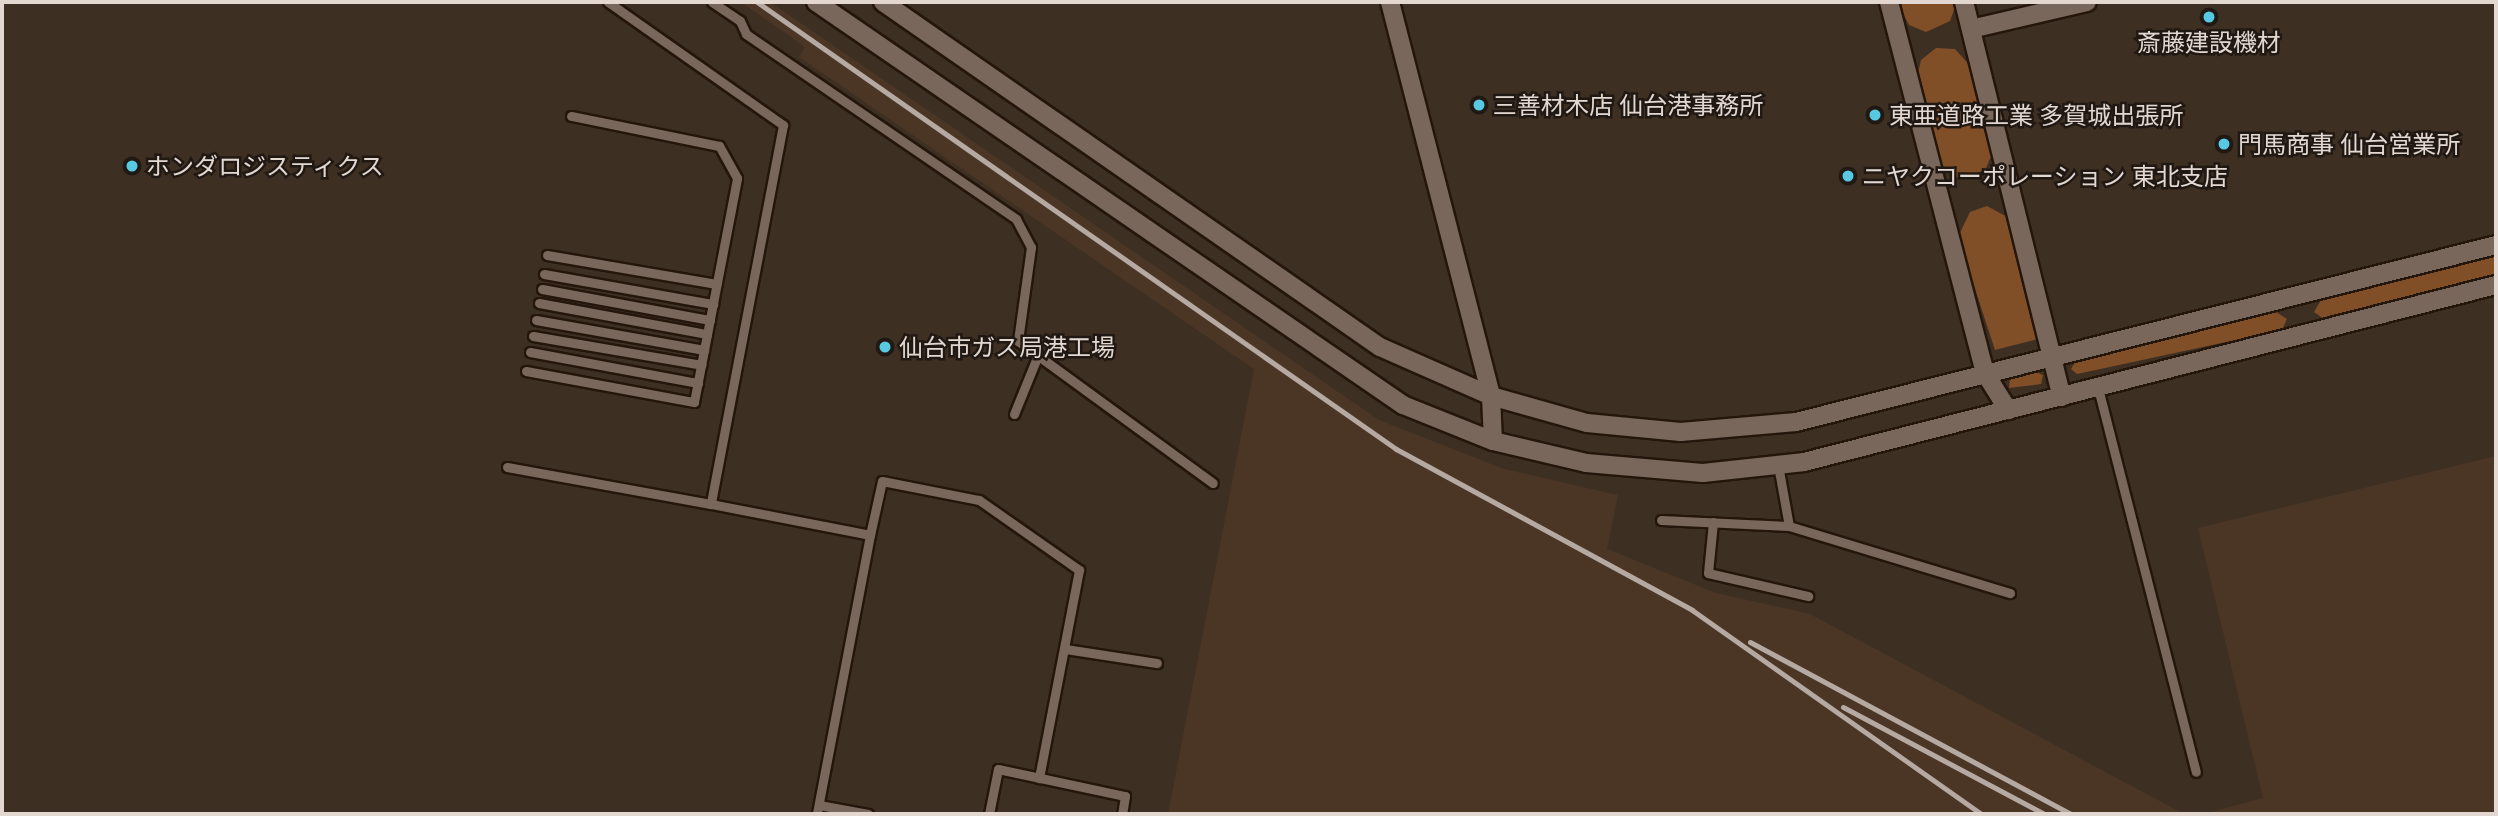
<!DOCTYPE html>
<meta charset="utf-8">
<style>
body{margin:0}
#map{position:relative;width:2498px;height:816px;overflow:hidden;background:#3e2f23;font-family:"Open Sans","Noto Sans JP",sans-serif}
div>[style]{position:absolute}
.built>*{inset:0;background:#4b3626}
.green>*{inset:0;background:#814f27}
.roads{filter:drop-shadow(2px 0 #25160c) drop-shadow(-2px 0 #25160c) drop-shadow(0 2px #25160c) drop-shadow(0 -2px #25160c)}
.lane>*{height:9px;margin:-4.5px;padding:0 4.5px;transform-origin:4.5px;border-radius:4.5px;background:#79675b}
.street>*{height:18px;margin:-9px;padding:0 9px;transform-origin:9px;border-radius:9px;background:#79675b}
.secondary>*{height:18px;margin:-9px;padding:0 9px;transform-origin:9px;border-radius:9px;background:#79675b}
.rail>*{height:5px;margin:-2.5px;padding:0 2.5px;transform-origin:2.5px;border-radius:2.5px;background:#b5a9a1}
.dots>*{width:19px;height:19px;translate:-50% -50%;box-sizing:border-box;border:4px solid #201813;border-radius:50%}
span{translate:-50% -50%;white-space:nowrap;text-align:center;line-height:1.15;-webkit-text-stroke:5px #201813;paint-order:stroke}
.poi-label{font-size:24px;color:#e3d8d1}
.left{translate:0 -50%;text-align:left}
.frame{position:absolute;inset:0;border:4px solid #e3d8d1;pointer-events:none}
</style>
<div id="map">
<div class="built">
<div style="clip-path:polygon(741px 2px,770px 2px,1379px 420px,1504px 469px,1618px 495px,1607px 549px,1716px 593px,1810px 614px,2184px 814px,1168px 814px,1254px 369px,799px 57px,805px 47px)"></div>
<div style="clip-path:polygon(2496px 456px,2496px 814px,2204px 814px,2263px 798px,2198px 528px)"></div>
</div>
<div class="green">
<div style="clip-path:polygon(1897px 2px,1956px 2px,1956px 4px,1950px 21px,1926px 32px,1909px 25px)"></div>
<div style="clip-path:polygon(1936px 48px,1955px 49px,1973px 69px,1993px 152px,1986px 168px,1971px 178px,1954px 177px,1940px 166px,1917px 78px,1921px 60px)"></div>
<div style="clip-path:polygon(1987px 206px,2011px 219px,2042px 338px,1995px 350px,1958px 237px,1970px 212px)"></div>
<div style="clip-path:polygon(2496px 255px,2496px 276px,2324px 319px,2314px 312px,2321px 300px)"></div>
<div style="clip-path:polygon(2276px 312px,2287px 319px,2282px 330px,2077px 374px,2071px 369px,2075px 362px)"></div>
<div style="clip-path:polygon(2036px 372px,2043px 375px,2041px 384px,2009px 388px,2010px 379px)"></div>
</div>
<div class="roads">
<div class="lane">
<div style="left:608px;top:2px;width:214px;rotate:35.1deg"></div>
<div style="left:783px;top:125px;width:386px;rotate:100.8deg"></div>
<div style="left:711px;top:504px;width:162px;rotate:11deg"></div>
<div style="left:870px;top:535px;width:284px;rotate:100.8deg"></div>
<div style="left:712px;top:2px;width:34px;rotate:34deg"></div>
<div style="left:740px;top:21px;width:14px;rotate:65deg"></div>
<div style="left:746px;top:34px;width:327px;rotate:34.4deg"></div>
<div style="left:1016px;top:219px;width:32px;rotate:62deg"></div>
<div style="left:1031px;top:247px;width:95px;rotate:97.9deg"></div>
<div style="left:1018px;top:341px;width:241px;rotate:36.1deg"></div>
<div style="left:547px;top:255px;width:172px;rotate:9.7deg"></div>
<div style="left:544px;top:274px;width:172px;rotate:10.1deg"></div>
<div style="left:542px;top:289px;width:171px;rotate:10.5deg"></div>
<div style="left:539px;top:303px;width:171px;rotate:10.5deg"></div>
<div style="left:536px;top:320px;width:171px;rotate:10.1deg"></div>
<div style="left:533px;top:336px;width:171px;rotate:9.7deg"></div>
<div style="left:530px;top:352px;width:171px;rotate:10.5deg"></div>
<div style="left:526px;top:371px;width:171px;rotate:10.5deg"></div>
<div style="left:694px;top:402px;width:228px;rotate:-79.1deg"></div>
<div style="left:737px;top:178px;width:37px;rotate:-119deg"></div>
<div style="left:719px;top:146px;width:151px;rotate:-168.5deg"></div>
<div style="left:2098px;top:388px;width:396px;rotate:75.7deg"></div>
<div style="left:1014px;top:414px;width:64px;rotate:-67.9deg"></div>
<div style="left:1778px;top:465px;width:62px;rotate:79.8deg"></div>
<div style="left:1789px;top:526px;width:231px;rotate:16.9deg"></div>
<div style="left:507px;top:467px;width:207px;rotate:10.3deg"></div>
<div style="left:1661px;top:520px;width:128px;rotate:2.7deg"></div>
<div style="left:1713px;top:522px;width:51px;rotate:95.6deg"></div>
<div style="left:1708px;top:573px;width:103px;rotate:13deg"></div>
<div style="left:870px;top:535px;width:55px;rotate:-77.5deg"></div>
<div style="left:882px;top:481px;width:99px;rotate:11.1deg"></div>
<div style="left:979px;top:500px;width:122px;rotate:35deg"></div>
<div style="left:1079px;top:570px;width:212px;rotate:100.9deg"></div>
<div style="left:1065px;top:649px;width:93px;rotate:8.7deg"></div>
<div style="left:819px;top:805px;width:50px;rotate:10.4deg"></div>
<div style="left:989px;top:814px;width:46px;rotate:-78.7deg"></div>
<div style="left:998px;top:769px;width:130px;rotate:12deg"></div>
<div style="left:1125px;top:796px;width:18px;rotate:99deg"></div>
</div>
<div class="street">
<div style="left:1390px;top:2px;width:407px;rotate:75.6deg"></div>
<div style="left:1491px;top:396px;width:45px;rotate:87.5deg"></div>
<div style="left:1971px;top:29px;width:119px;rotate:-13.1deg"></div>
</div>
<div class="secondary">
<div style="left:816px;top:2px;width:712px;rotate:34.47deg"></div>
<div style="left:1403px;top:405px;width:97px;rotate:21.8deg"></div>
<div style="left:1493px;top:441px;width:96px;rotate:13.3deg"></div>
<div style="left:1586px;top:463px;width:117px;rotate:4.9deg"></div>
<div style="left:1703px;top:473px;width:102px;rotate:-6.2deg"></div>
<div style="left:1804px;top:462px;width:714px;rotate:-14.35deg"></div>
<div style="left:883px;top:2px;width:605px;rotate:34.77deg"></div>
<div style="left:1380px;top:347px;width:121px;rotate:23.8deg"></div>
<div style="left:1491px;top:396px;width:100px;rotate:15.7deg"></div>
<div style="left:1587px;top:423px;width:94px;rotate:5.5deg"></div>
<div style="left:1681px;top:432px;width:115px;rotate:-5deg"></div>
<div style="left:1796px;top:422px;width:722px;rotate:-14.19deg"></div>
<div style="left:1889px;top:2px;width:383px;rotate:75.5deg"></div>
<div style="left:1985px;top:373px;width:44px;rotate:58.1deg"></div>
<div style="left:1964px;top:2px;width:407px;rotate:76.1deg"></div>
</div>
</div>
<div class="rail">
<div style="left:757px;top:2px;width:780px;rotate:34.97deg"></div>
<div style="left:1396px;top:449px;width:337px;rotate:28.5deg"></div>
<div style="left:1692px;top:610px;width:354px;rotate:35.2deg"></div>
<div style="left:1750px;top:642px;width:364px;rotate:28.2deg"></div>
<div style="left:1843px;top:707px;width:228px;rotate:28deg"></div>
</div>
<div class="dots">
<div style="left:2209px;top:17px;background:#57c9e2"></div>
<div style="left:1479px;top:105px;background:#57c9e2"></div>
<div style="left:1875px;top:115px;background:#57c9e2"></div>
<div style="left:2224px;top:144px;background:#57c9e2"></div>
<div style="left:132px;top:166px;background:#57c9e2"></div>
<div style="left:1848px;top:176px;background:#57c9e2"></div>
<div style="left:885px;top:347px;background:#57c9e2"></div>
</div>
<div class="poi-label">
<span style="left:2209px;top:42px">斎藤建設機材</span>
<span class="left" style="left:1493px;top:105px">三善材木店 仙台港事務所</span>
<span class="left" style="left:1889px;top:115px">東亜道路工業 多賀城出張所</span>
<span class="left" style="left:2238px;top:144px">門馬商事 仙台営業所</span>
<span class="left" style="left:146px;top:166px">ホンダロジスティクス</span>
<span class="left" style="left:1862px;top:176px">ニヤクコーポレーション 東北支店</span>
<span class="left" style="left:899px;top:347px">仙台市ガス局港工場</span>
</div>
<div class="frame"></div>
</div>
